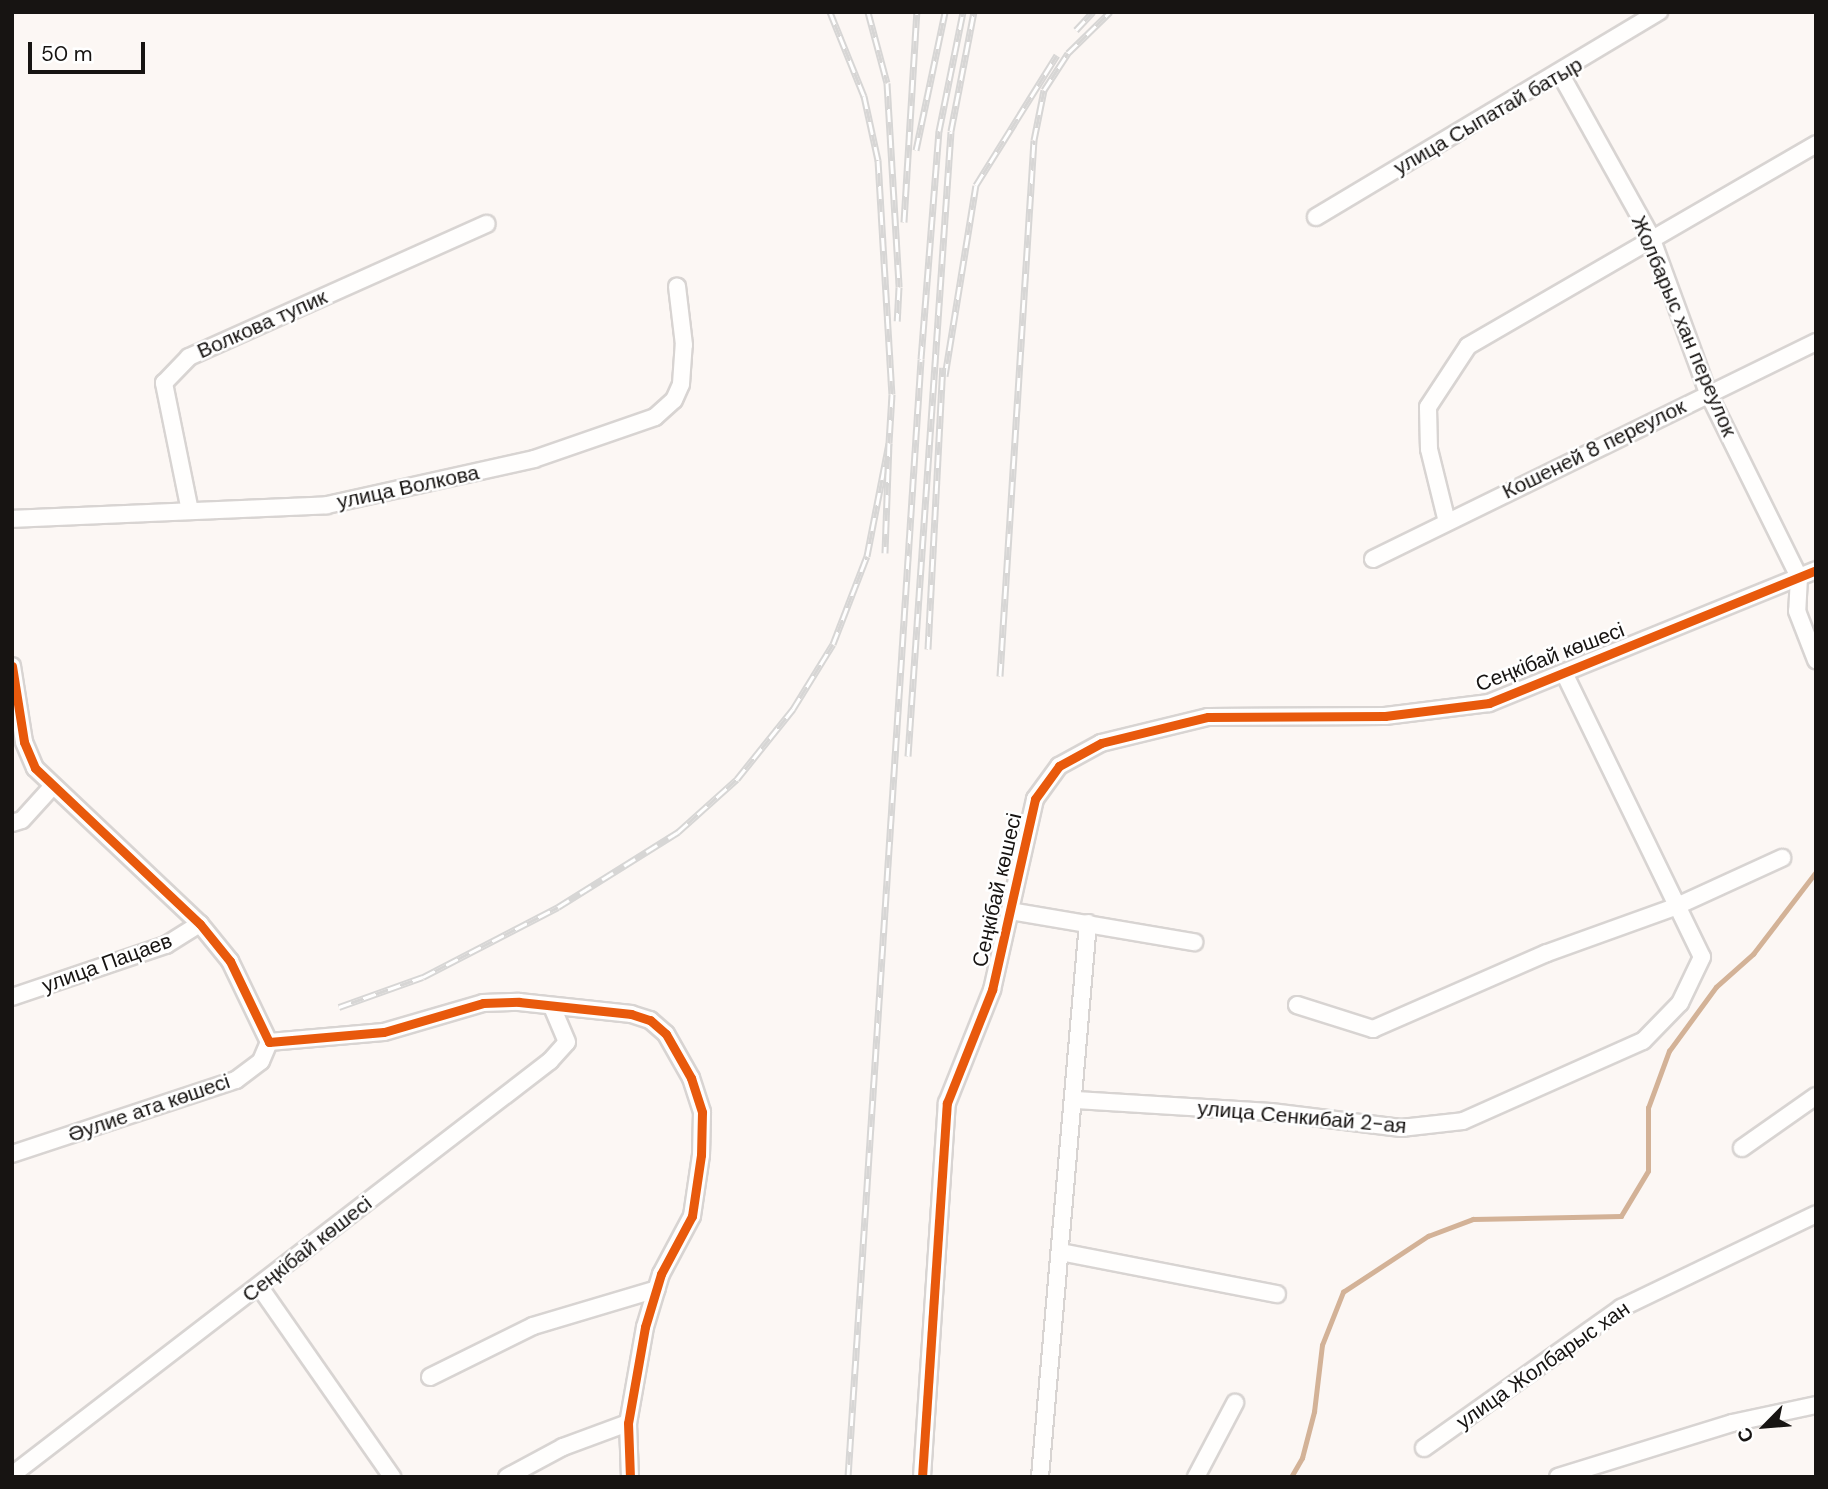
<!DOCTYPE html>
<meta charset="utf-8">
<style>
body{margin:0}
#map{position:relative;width:1828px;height:1489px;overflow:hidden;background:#fcf7f4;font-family:"DM Sans",sans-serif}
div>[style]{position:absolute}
.stream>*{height:4.5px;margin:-2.25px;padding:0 2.25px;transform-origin:2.25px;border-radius:2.25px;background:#d3b297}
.roads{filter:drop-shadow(2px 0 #d8d4d2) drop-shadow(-2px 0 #d8d4d2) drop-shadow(0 2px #d8d4d2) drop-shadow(0 -2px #d8d4d2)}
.minor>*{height:16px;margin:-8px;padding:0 8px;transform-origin:8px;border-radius:8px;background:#fffefd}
.rail>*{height:7px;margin-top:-3.5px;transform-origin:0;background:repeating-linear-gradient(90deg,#fff 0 13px,#d7d6d5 0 26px);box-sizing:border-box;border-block:2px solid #d7d6d5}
.cycleway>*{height:9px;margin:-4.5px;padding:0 4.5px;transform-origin:4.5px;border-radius:4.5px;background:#e8590c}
span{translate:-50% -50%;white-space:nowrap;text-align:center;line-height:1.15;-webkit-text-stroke:5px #fff;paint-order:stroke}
.street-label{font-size:21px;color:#171412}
.frame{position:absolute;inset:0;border:14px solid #171412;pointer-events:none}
.north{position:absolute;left:1730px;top:1391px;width:70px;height:70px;-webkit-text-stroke:5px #fff;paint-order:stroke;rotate:245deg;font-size:19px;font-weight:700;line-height:28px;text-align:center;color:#171412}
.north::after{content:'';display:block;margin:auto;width:24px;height:32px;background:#171412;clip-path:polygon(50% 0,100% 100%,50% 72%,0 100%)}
.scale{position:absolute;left:28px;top:42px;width:117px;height:32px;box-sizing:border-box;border:4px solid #171412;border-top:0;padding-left:9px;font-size:21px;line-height:24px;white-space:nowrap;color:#171412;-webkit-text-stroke:5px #fff;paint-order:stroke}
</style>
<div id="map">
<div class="stream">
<div style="left:1291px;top:1477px;width:22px;rotate:-60deg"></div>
<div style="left:1302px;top:1458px;width:48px;rotate:-75.4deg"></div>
<div style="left:1314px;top:1412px;width:67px;rotate:-83.2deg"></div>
<div style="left:1322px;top:1345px;width:57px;rotate:-68.4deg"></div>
<div style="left:1343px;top:1292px;width:102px;rotate:-33.4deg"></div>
<div style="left:1428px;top:1236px;width:48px;rotate:-20.7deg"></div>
<div style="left:1473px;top:1219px;width:148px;rotate:-1.2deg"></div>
<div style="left:1621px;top:1216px;width:52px;rotate:-59deg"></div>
<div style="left:1648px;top:1171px;width:63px;rotate:-90deg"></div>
<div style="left:1648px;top:1108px;width:61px;rotate:-69.8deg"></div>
<div style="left:1669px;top:1051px;width:79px;rotate:-53.7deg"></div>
<div style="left:1716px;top:987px;width:50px;rotate:-41.7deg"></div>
<div style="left:1753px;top:954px;width:103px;rotate:-52.5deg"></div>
</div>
<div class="roads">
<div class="minor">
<div style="left:1561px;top:75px;width:185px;rotate:60.9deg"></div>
<div style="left:1651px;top:237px;width:166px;rotate:69.9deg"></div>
<div style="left:1708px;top:393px;width:205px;rotate:63.7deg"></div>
<div style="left:1799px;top:577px;width:34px;rotate:93deg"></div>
<div style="left:1797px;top:611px;width:53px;rotate:68.8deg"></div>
<div style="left:1316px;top:217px;width:400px;rotate:-30.9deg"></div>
<div style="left:190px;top:511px;width:131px;rotate:-101.5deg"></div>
<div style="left:164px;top:383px;width:36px;rotate:-46deg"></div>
<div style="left:189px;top:357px;width:326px;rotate:-24.1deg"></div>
<div style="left:12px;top:519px;width:315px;rotate:-2.5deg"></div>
<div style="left:327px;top:505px;width:212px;rotate:-12.5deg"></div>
<div style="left:534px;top:459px;width:128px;rotate:-19.1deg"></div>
<div style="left:655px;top:417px;width:25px;rotate:-42deg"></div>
<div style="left:674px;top:400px;width:17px;rotate:-66deg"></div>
<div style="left:681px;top:384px;width:39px;rotate:-86deg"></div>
<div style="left:684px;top:345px;width:59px;rotate:-96.8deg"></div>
<div style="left:1447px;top:522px;width:75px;rotate:-103.9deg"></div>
<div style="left:1429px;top:449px;width:42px;rotate:-91.4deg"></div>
<div style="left:1428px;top:407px;width:73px;rotate:-56.7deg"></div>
<div style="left:1468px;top:346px;width:402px;rotate:-30.1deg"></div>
<div style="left:1373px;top:559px;width:493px;rotate:-26.1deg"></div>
<div style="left:12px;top:666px;width:77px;rotate:81deg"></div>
<div style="left:24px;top:742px;width:28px;rotate:67deg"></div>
<div style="left:35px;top:768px;width:227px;rotate:43.4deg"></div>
<div style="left:200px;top:924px;width:48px;rotate:51deg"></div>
<div style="left:230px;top:961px;width:90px;rotate:64.3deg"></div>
<div style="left:269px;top:1042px;width:115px;rotate:-5deg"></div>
<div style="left:384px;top:1032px;width:103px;rotate:-16.3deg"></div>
<div style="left:483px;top:1003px;width:36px;rotate:-2deg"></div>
<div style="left:519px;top:1002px;width:113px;rotate:6.1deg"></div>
<div style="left:631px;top:1014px;width:20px;rotate:18deg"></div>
<div style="left:650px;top:1020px;width:21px;rotate:41deg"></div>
<div style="left:666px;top:1034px;width:51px;rotate:60.4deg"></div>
<div style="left:691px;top:1078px;width:36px;rotate:72deg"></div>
<div style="left:702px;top:1112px;width:43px;rotate:91.3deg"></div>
<div style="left:701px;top:1155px;width:62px;rotate:98.4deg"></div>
<div style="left:692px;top:1216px;width:66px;rotate:118.1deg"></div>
<div style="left:661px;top:1274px;width:55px;rotate:106.8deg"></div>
<div style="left:645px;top:1327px;width:97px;rotate:100deg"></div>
<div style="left:628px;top:1423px;width:54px;rotate:87.9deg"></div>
<div style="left:12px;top:823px;width:10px;rotate:-17deg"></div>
<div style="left:22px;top:820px;width:43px;rotate:-47.8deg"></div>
<div style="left:1010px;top:911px;width:187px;rotate:9.6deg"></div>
<div style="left:12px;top:997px;width:163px;rotate:-18.7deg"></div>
<div style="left:166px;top:945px;width:40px;rotate:-32deg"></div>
<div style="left:1297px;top:1005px;width:80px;rotate:17.5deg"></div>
<div style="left:1373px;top:1029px;width:190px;rotate:-23.6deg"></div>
<div style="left:1547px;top:953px;width:136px;rotate:-19.8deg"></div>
<div style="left:1675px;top:907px;width:118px;rotate:-24.6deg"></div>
<div style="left:1076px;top:1100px;width:195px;rotate:3.5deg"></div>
<div style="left:1271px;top:1112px;width:131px;rotate:7deg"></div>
<div style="left:1401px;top:1128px;width:62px;rotate:-6.4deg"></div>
<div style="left:1463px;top:1121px;width:197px;rotate:-24deg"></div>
<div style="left:1643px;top:1041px;width:53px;rotate:-45.8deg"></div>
<div style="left:1680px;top:1003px;width:51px;rotate:-64.4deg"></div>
<div style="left:1702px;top:957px;width:316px;rotate:-115.9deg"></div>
<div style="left:1742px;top:1148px;width:90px;rotate:-35.1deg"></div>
<div style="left:12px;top:1154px;width:236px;rotate:-18.3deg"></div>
<div style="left:236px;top:1080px;width:31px;rotate:-37deg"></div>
<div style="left:261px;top:1061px;width:21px;rotate:-67deg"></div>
<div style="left:1060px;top:1252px;width:221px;rotate:11deg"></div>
<div style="left:259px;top:1286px;width:233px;rotate:55.1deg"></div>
<div style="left:430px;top:1377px;width:115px;rotate:-26.3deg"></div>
<div style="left:533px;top:1326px;width:129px;rotate:-16.6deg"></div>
<div style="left:1424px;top:1448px;width:242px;rotate:-35.4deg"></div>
<div style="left:1621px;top:1308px;width:216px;rotate:-25.7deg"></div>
<div style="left:12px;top:1475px;width:679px;rotate:-37.58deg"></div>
<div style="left:550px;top:1061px;width:25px;rotate:-48deg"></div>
<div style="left:567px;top:1042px;width:39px;rotate:-113deg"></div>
<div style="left:507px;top:1477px;width:64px;rotate:-28.2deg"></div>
<div style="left:563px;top:1447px;width:69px;rotate:-20.3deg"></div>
<div style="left:922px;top:1477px;width:375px;rotate:-86.2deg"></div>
<div style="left:947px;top:1103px;width:122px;rotate:-68.3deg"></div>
<div style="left:992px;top:990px;width:196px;rotate:-77.3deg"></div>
<div style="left:1035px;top:799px;width:41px;rotate:-54deg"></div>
<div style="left:1059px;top:766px;width:48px;rotate:-28.7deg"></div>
<div style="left:1101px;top:743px;width:110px;rotate:-13.7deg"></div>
<div style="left:1208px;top:717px;width:177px;rotate:-0.3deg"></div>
<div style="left:1385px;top:716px;width:105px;rotate:-7.1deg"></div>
<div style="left:1489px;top:703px;width:353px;rotate:-22.1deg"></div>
<div style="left:1040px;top:1477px;width:556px;rotate:-85.05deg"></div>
<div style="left:1196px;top:1477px;width:84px;rotate:-62.2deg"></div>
<div style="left:1558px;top:1477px;width:182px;rotate:-17.2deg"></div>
<div style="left:1732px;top:1423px;width:86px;rotate:-12.1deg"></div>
</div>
</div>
<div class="rail">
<div style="left:830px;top:12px;width:91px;rotate:68deg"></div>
<div style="left:864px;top:96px;width:66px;rotate:77.7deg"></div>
<div style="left:878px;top:160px;width:234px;rotate:86.6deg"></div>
<div style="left:892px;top:394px;width:49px;rotate:93.5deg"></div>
<div style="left:868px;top:12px;width:73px;rotate:75deg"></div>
<div style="left:887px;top:83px;width:204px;rotate:86.6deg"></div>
<div style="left:899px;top:287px;width:34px;rotate:93deg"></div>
<div style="left:1076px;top:30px;width:25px;rotate:-47deg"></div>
<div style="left:916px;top:150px;width:141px;rotate:-78.1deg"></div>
<div style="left:904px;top:222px;width:210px;rotate:-86.5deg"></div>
<div style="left:945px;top:376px;width:193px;rotate:-80.8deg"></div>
<div style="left:976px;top:185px;width:153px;rotate:-58.1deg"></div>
<div style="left:928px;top:649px;width:282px;rotate:-87deg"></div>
<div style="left:1000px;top:676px;width:537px;rotate:-86.37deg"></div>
<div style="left:1034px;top:140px;width:51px;rotate:-78.7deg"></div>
<div style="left:1044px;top:90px;width:44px;rotate:-57deg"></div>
<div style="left:1068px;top:53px;width:59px;rotate:-44.3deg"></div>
<div style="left:908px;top:756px;width:626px;rotate:-86.06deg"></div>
<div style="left:951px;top:131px;width:121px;rotate:-79.1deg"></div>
<div style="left:339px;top:1007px;width:89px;rotate:-19.7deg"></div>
<div style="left:423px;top:977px;width:152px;rotate:-27.4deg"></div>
<div style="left:558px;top:907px;width:142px;rotate:-32deg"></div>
<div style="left:678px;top:832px;width:79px;rotate:-41.9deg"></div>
<div style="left:737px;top:779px;width:90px;rotate:-51.3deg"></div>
<div style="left:793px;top:709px;width:76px;rotate:-58.4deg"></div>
<div style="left:833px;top:644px;width:94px;rotate:-68.9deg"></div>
<div style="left:867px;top:556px;width:115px;rotate:-79deg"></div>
<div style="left:889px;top:443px;width:110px;rotate:92.1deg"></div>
<div style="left:848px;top:1477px;width:1120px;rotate:-86.26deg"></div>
<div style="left:921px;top:359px;width:229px;rotate:-85.5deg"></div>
<div style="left:939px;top:131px;width:121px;rotate:-78.6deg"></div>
</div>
<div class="cycleway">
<div style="left:12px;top:666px;width:77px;rotate:81deg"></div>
<div style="left:24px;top:742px;width:28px;rotate:67deg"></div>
<div style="left:35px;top:768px;width:227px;rotate:43.4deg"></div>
<div style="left:200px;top:924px;width:48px;rotate:51deg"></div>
<div style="left:230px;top:961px;width:90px;rotate:64.3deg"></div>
<div style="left:269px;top:1042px;width:115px;rotate:-5deg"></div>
<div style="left:384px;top:1032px;width:103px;rotate:-16.3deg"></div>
<div style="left:483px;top:1003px;width:36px;rotate:-2deg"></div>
<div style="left:519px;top:1002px;width:113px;rotate:6.1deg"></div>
<div style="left:631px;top:1014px;width:20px;rotate:18deg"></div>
<div style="left:650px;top:1020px;width:21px;rotate:41deg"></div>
<div style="left:666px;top:1034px;width:51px;rotate:60.4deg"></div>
<div style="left:691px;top:1078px;width:36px;rotate:72deg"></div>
<div style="left:702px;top:1112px;width:43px;rotate:91.3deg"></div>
<div style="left:701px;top:1155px;width:62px;rotate:98.4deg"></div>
<div style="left:692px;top:1216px;width:66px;rotate:118.1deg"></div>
<div style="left:661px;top:1274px;width:55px;rotate:106.8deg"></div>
<div style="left:645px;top:1327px;width:97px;rotate:100deg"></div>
<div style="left:628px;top:1423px;width:54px;rotate:87.9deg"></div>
<div style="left:922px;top:1477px;width:375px;rotate:-86.2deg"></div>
<div style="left:947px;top:1103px;width:122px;rotate:-68.3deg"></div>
<div style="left:992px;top:990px;width:196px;rotate:-77.3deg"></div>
<div style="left:1035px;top:799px;width:41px;rotate:-54deg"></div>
<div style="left:1059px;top:766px;width:48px;rotate:-28.7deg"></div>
<div style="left:1101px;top:743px;width:110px;rotate:-13.7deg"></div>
<div style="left:1208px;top:717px;width:177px;rotate:-0.3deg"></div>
<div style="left:1385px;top:716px;width:105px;rotate:-7.1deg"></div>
<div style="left:1489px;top:703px;width:353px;rotate:-22.1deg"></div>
</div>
<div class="street-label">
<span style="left:1488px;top:116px;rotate:-30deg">улица Сыпатай батыр</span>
<span style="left:262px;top:324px;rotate:-24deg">Волкова тупик</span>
<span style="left:1684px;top:326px;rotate:67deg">Жолбарыс хан переулок</span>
<span style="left:1594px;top:449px;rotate:-26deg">Кошеней 8 переулок</span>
<span style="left:408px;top:487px;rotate:-12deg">улица Волкова</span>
<span style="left:1550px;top:657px;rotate:-21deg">Сеңкібай көшесі</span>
<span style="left:997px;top:890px;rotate:-77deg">Сеңкібай көшесі</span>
<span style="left:107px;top:963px;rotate:-20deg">улица Пацаев</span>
<span style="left:149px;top:1108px;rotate:-19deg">Әулие ата көшесі</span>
<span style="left:1302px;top:1117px;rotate:5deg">улица Сенкибай 2-ая</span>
<span style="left:307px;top:1249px;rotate:-38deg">Сеңкібай көшесі</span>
<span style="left:1543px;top:1365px;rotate:-35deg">улица Жолбарыс хан</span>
</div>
<div class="frame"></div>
<div class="north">С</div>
<div class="scale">50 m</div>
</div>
